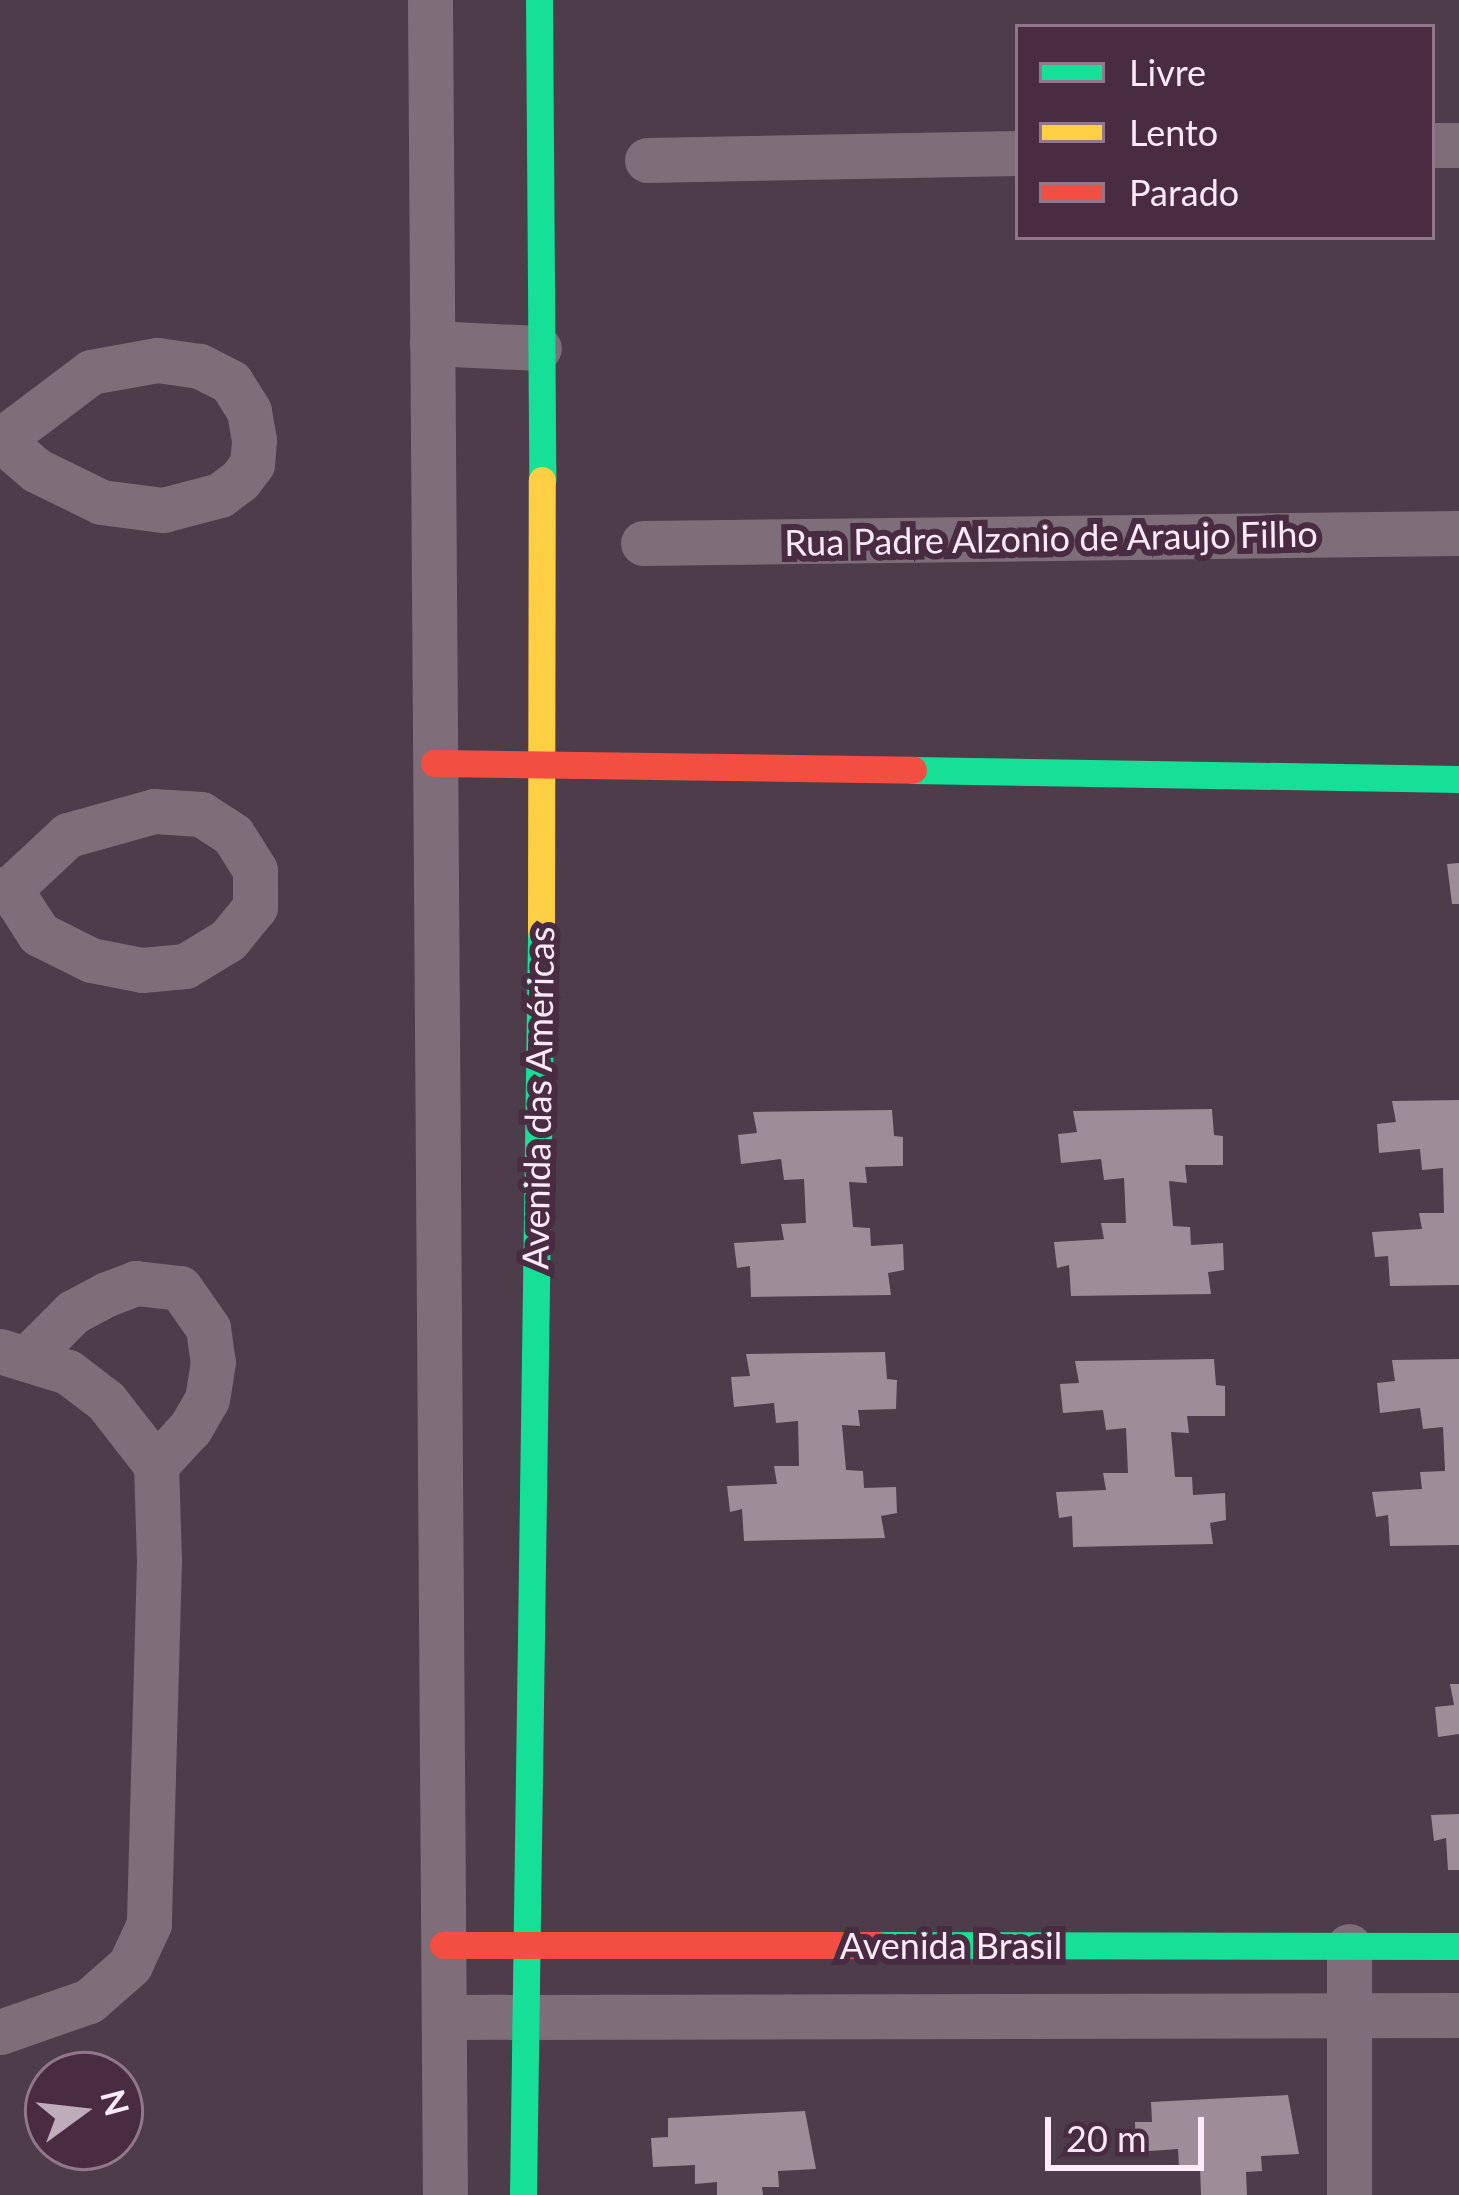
<!DOCTYPE html>
<meta charset="utf-8">
<style>
body{margin:0}
#map{position:relative;width:1459px;height:2195px;overflow:hidden;background:#4d3c49;font-family:Lato,sans-serif}
div>[style]{position:absolute}
.building>*{inset:0;background:#9e8d97}
.street>*{height:45px;margin:-22.5px;padding:0 22.5px;transform-origin:22.5px;border-radius:22.5px;background:#7d6e79}
.fast>*{height:27px;margin:-13.5px;padding:0 13.5px;transform-origin:13.5px;border-radius:13.5px;background:#16e098}
.slow>*{height:27px;margin:-13.5px;padding:0 13.5px;transform-origin:13.5px;border-radius:13.5px;background:#ffcf43}
.jam>*{height:27px;margin:-13.5px;padding:0 13.5px;transform-origin:13.5px;border-radius:13.5px;background:#f24e42}
span{translate:-50% -50%;white-space:nowrap;text-align:center;line-height:1.15;-webkit-text-stroke:12px #492b42;paint-order:stroke}
.street-label{font-size:36px;color:#fde9f7}
.legend{position:absolute;left:1015px;top:24px;width:420px;height:216px;box-sizing:border-box;background:#492b42;border:3px solid #91778a;margin:0;padding:15px 21px;list-style:none;font-size:36px;color:#fde9f7}
.legend li{display:flex;align-items:center;gap:24px;height:60px}
.legend b{width:60px;border:3px solid #91778a}
.north{position:absolute;left:24px;top:2051px;width:120px;height:120px;box-sizing:border-box;background:#492b42;border:3px solid #91778a;border-radius:50%;rotate:75deg;font-size:33px;font-weight:700;line-height:48px;text-align:center;color:#fde9f7}
.north::after{content:'';display:block;margin:auto;width:42px;height:54px;background:#bfacba;clip-path:polygon(50% 0,100% 100%,50% 72%,0 100%)}
.scale{position:absolute;left:1045px;top:2117px;width:159px;height:54px;box-sizing:border-box;border:6px solid #fde9f7;border-top:0;padding-left:15px;font-size:36px;line-height:42px;white-space:nowrap;color:#fde9f7;-webkit-text-stroke:9px #492b42;paint-order:stroke}
</style>
<div id="map">
<div class="building">
<div style="clip-path:polygon(1459px 863px,1459px 904px,1452px 904px,1447px 864px)"></div>
<div style="clip-path:polygon(1459px 1100px,1459px 1285px,1390px 1286px,1388px 1256px,1375px 1257px,1372px 1232px,1422px 1229px,1419px 1213px,1444px 1213px,1443px 1168px,1422px 1170px,1420px 1149px,1379px 1153px,1377px 1124px,1396px 1122px,1392px 1101px)"></div>
<div style="clip-path:polygon(1212px 1109px,1214px 1135px,1223px 1136px,1223px 1165px,1185px 1165px,1187px 1183px,1169px 1181px,1173px 1226px,1190px 1227px,1191px 1245px,1223px 1243px,1224px 1270px,1208px 1272px,1211px 1294px,1071px 1296px,1069px 1265px,1057px 1268px,1054px 1242px,1104px 1239px,1101px 1223px,1126px 1223px,1124px 1178px,1104px 1180px,1101px 1159px,1061px 1163px,1058px 1134px,1077px 1132px,1073px 1111px)"></div>
<div style="clip-path:polygon(892px 1110px,894px 1136px,903px 1137px,903px 1166px,865px 1167px,867px 1183px,849px 1182px,853px 1227px,870px 1228px,871px 1246px,903px 1244px,904px 1270px,888px 1273px,891px 1295px,751px 1297px,750px 1266px,737px 1268px,734px 1243px,784px 1240px,781px 1224px,806px 1223px,804px 1179px,784px 1180px,781px 1159px,741px 1164px,738px 1135px,757px 1133px,753px 1112px)"></div>
<div style="clip-path:polygon(885px 1352px,887px 1379px,897px 1380px,896px 1409px,858px 1410px,860px 1426px,842px 1425px,846px 1470px,863px 1471px,864px 1488px,896px 1487px,897px 1513px,881px 1516px,885px 1538px,744px 1541px,742px 1509px,730px 1512px,727px 1486px,777px 1484px,774px 1466px,799px 1466px,798px 1421px,776px 1423px,774px 1403px,734px 1407px,731px 1377px,750px 1376px,746px 1354px)"></div>
<div style="clip-path:polygon(1214px 1359px,1216px 1385px,1225px 1386px,1225px 1416px,1187px 1416px,1189px 1433px,1171px 1432px,1175px 1477px,1192px 1477px,1193px 1495px,1225px 1493px,1226px 1520px,1210px 1523px,1213px 1544px,1073px 1547px,1072px 1516px,1059px 1518px,1056px 1492px,1106px 1490px,1103px 1473px,1128px 1473px,1126px 1428px,1106px 1430px,1103px 1410px,1063px 1413px,1060px 1384px,1079px 1383px,1075px 1361px)"></div>
<div style="clip-path:polygon(1459px 1359px,1459px 1545px,1390px 1546px,1388px 1515px,1376px 1517px,1372px 1492px,1422px 1489px,1420px 1472px,1445px 1471px,1443px 1427px,1423px 1429px,1420px 1408px,1380px 1413px,1377px 1383px,1395px 1381px,1392px 1360px)"></div>
<div style="clip-path:polygon(1450px 1684px,1459px 1684px,1459px 1734px,1438px 1737px,1435px 1707px,1454px 1705px)"></div>
<div style="clip-path:polygon(1459px 1814px,1459px 1870px,1448px 1870px,1446px 1838px,1434px 1841px,1431px 1815px)"></div>
<div style="clip-path:polygon(1288px 2095px,1299px 2154px,1261px 2156px,1262px 2171px,1246px 2172px,1247px 2195px,1201px 2195px,1200px 2167px,1179px 2168px,1178px 2149px,1136px 2152px,1135px 2122px,1152px 2122px,1151px 2102px)"></div>
<div style="clip-path:polygon(805px 2111px,816px 2169px,778px 2171px,779px 2187px,762px 2187px,763px 2195px,717px 2195px,717px 2182px,695px 2184px,695px 2165px,653px 2167px,651px 2138px,668px 2137px,668px 2118px)"></div>
</div>
<div class="street">
<div style="left:430px;top:0;width:2195px;rotate:89.61deg"></div>
<div style="left:1432px;top:145px;width:27px"></div>
<div style="left:647px;top:160px;width:371px;rotate:-1.1deg"></div>
<div style="left:432px;top:343px;width:107px;rotate:2.7deg"></div>
<div style="left:0;top:439px;width:48px;rotate:40.7deg"></div>
<div style="left:36px;top:470px;width:72px;rotate:26.2deg"></div>
<div style="left:101px;top:502px;width:63px;rotate:7.4deg"></div>
<div style="left:163px;top:510px;width:59px;rotate:-14.7deg"></div>
<div style="left:220px;top:495px;width:25px;rotate:-37deg"></div>
<div style="left:240px;top:480px;width:20px;rotate:-53deg"></div>
<div style="left:252px;top:464px;width:24px;rotate:-85deg"></div>
<div style="left:254px;top:440px;width:29px;rotate:-100deg"></div>
<div style="left:249px;top:411px;width:34px;rotate:-122deg"></div>
<div style="left:231px;top:382px;width:36px;rotate:-153deg"></div>
<div style="left:199px;top:366px;width:42px;rotate:-171.9deg"></div>
<div style="left:157px;top:360px;width:67px;rotate:169.7deg"></div>
<div style="left:91px;top:372px;width:111px;rotate:143deg"></div>
<div style="left:643px;top:543px;width:816px;rotate:-0.7deg"></div>
<div style="left:0;top:889px;width:10px"></div>
<div style="left:10px;top:889px;width:79px;rotate:-43deg"></div>
<div style="left:68px;top:835px;width:89px;rotate:-15.6deg"></div>
<div style="left:154px;top:811px;width:47px;rotate:3.7deg"></div>
<div style="left:201px;top:814px;width:38px;rotate:33deg"></div>
<div style="left:233px;top:835px;width:41px;rotate:57.8deg"></div>
<div style="left:255px;top:870px;width:37px;rotate:90deg"></div>
<div style="left:255px;top:907px;width:43px;rotate:129.3deg"></div>
<div style="left:228px;top:940px;width:50px;rotate:148.8deg"></div>
<div style="left:185px;top:966px;width:43px;rotate:174.7deg"></div>
<div style="left:142px;top:970px;width:52px;rotate:-168.9deg"></div>
<div style="left:91px;top:960px;width:58px;rotate:-153.4deg"></div>
<div style="left:39px;top:934px;width:54px;rotate:-122.8deg"></div>
<div style="left:0;top:1351px;width:71px;rotate:17.2deg"></div>
<div style="left:68px;top:1372px;width:48px;rotate:37.3deg"></div>
<div style="left:106px;top:1401px;width:81px;rotate:52deg"></div>
<div style="left:156px;top:1465px;width:96px;rotate:88.2deg"></div>
<div style="left:159px;top:1561px;width:363px;rotate:91.6deg"></div>
<div style="left:149px;top:1924px;width:45px;rotate:114.9deg"></div>
<div style="left:130px;top:1965px;width:55px;rotate:138.7deg"></div>
<div style="left:89px;top:2001px;width:94px;rotate:160.8deg"></div>
<div style="left:29px;top:1356px;width:62px;rotate:-45deg"></div>
<div style="left:73px;top:1312px;width:38px;rotate:-28deg"></div>
<div style="left:107px;top:1294px;width:31px;rotate:-21deg"></div>
<div style="left:136px;top:1283px;width:44px;rotate:6.5deg"></div>
<div style="left:180px;top:1288px;width:49px;rotate:55deg"></div>
<div style="left:208px;top:1328px;width:34px;rotate:82deg"></div>
<div style="left:213px;top:1362px;width:37px;rotate:99deg"></div>
<div style="left:207px;top:1399px;width:34px;rotate:120deg"></div>
<div style="left:190px;top:1428px;width:50px;rotate:132.6deg"></div>
<div style="left:444px;top:2017px;width:1015px;rotate:-0.11deg"></div>
<div style="left:1349px;top:2195px;width:249px;rotate:-90deg"></div>
</div>
<div class="fast">
<div style="left:539px;top:0;width:480px;rotate:89.6deg"></div>
<div style="left:913px;top:770px;width:546px;rotate:0.94deg"></div>
<div style="left:878px;top:1945px;width:581px;rotate:0.1deg"></div>
<div style="left:523px;top:2195px;width:1264px;rotate:-89.18deg"></div>
</div>
<div class="slow">
<div style="left:541px;top:931px;width:451px;rotate:-89.9deg"></div>
</div>
<div class="jam">
<div style="left:434px;top:763px;width:479px;rotate:0.8deg"></div>
<div style="left:443px;top:1945px;width:435px"></div>
</div>
<div class="street-label">
<span style="left:1051px;top:538px;rotate:-1deg">Rua Padre Alzonio de Araujo Filho</span>
<span style="left:538px;top:1098px;rotate:-89deg">Avenida das Américas</span>
<span style="left:951px;top:1946px">Avenida Brasil</span>
</div>
<ul class="legend">
<li><b style="height:15px;background:#16e098"></b>Livre</li>
<li><b style="height:15px;background:#ffcf43"></b>Lento</li>
<li><b style="height:15px;background:#f24e42"></b>Parado</li>
</ul>
<div class="north">N</div>
<div class="scale">20 m</div>
</div>
